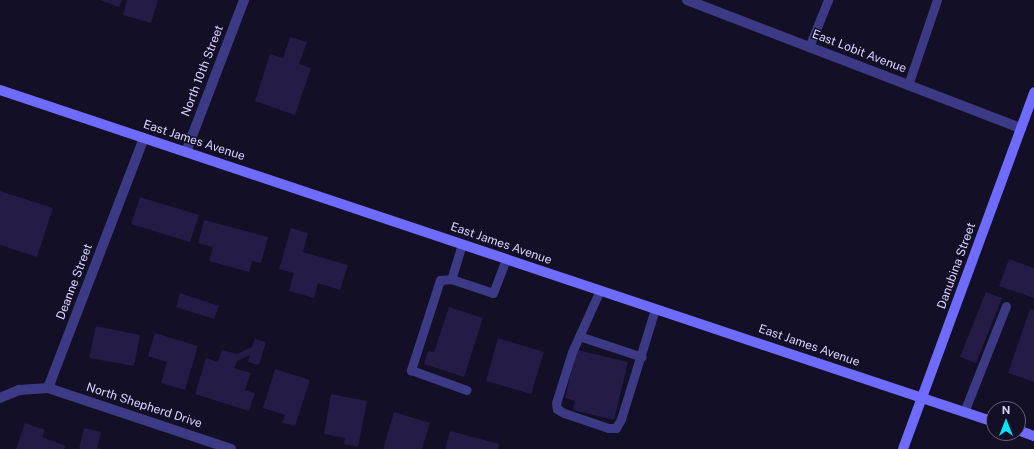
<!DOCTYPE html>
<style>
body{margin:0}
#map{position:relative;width:1034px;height:449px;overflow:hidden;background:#130f26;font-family:"Public Sans",sans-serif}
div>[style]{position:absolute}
.building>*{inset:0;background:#241b47}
.lane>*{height:9px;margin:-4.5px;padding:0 4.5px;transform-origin:4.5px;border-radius:4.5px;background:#3d3a85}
.street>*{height:10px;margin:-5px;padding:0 5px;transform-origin:5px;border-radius:5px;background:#3d3a85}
.secondary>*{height:10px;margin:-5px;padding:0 5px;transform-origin:5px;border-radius:5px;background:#6f6bff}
span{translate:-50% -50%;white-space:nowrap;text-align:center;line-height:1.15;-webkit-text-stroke:3px #130f26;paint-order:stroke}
.street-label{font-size:12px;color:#d9d4ff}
.north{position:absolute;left:986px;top:401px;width:40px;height:40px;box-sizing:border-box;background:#130f26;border:1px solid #625e7d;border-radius:50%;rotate:0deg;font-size:11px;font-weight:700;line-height:16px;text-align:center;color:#d9d4ff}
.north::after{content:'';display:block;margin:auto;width:14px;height:18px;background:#00e5ff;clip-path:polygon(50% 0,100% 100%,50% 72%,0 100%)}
</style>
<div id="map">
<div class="building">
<div style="clip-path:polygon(100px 0,122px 0,119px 7px)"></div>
<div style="clip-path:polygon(127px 0,158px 0,151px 23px,123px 15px)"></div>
<div style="clip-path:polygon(290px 37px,307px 42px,299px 64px,311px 68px,295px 115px,255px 101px,270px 54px,283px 58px)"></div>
<div style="clip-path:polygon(0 191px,53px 208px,37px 257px,0 245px)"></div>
<div style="clip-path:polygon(140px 197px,199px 215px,190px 242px,131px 224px)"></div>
<div style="clip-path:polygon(204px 220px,268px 237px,261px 263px,252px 261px,249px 272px,209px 261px,213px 247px,198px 243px)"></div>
<div style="clip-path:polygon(291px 228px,308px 233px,303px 252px,348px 265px,340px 290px,318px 283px,314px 298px,289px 291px,294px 273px,279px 269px)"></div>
<div style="clip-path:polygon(1009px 259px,1034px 268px,1034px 298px,999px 286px)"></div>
<div style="clip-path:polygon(986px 292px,1002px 298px,976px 363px,960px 357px)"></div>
<div style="clip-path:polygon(180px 293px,219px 306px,214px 319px,176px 307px)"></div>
<div style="clip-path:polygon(449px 307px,483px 318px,464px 377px,424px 364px,428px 351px,434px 352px)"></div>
<div style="clip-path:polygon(1030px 309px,1034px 310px,1034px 382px,1008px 373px)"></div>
<div style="clip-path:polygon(96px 326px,140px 335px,134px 366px,89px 358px)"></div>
<div style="clip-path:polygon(155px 333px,198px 346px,185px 390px,161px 383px,167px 362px,148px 356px)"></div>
<div style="clip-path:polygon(498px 338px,544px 352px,531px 394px,486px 381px)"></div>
<div style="clip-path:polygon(255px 339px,266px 342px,259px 365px,248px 362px,250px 355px,237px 361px,234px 368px,251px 373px,245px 390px,255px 393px,249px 411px,195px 394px,206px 358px,218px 362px,222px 350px,237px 354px,252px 347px)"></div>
<div style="clip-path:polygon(577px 350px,628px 362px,614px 420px,573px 410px,575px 401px,565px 398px)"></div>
<div style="clip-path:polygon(275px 369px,310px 380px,295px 426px,282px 423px,285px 415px,263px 408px)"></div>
<div style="clip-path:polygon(331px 394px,367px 401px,358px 447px,344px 444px,345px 438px,324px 434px)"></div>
<div style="clip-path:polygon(394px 412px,430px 423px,422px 449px,383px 449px)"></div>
<div style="clip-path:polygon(25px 423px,45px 430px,42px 437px,66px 446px,64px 449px,16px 449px)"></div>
<div style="clip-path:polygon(84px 428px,101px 432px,97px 448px,100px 449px,79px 449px)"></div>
<div style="clip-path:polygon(450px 431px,499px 444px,498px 449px,445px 449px)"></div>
</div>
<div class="lane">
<div style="left:809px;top:47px;width:51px;rotate:-68deg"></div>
<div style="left:908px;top:85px;width:90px;rotate:-71.2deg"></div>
<div style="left:462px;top:244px;width:37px;rotate:107deg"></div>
<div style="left:451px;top:279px;width:44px;rotate:18.4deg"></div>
<div style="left:493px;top:293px;width:36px;rotate:-69deg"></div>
<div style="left:451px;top:279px;width:11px;rotate:175deg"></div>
<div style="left:440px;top:280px;width:95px;rotate:107.9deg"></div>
<div style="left:411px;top:370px;width:59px;rotate:19.7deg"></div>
<div style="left:600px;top:290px;width:68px;rotate:114.3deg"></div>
<div style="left:572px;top:352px;width:53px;rotate:107.4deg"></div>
<div style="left:556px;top:403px;width:6px;rotate:81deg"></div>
<div style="left:557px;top:409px;width:8px;rotate:30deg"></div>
<div style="left:564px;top:413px;width:46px;rotate:18.8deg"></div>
<div style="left:608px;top:428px;width:8px"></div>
<div style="left:616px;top:428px;width:10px;rotate:-61deg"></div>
<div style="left:621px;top:419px;width:115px;rotate:-72.8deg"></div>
<div style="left:579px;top:336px;width:66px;rotate:18.4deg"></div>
<div style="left:964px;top:412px;width:114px;rotate:-68.4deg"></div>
</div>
<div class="street">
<div style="left:687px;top:0;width:358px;rotate:21deg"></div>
<div style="left:186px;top:152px;width:163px;rotate:-69.1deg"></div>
<div style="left:48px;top:388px;width:268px;rotate:-69deg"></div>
<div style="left:0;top:398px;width:21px;rotate:-23deg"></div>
<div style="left:19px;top:390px;width:29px;rotate:-4deg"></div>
<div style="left:48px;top:388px;width:193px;rotate:18.4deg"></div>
</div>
<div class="secondary">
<div style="left:0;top:90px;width:1048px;rotate:18.47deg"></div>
<div style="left:1018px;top:430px;width:17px;rotate:21deg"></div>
<div style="left:903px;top:449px;width:380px;rotate:-69.8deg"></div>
</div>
<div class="street-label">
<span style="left:859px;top:52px;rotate:21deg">East Lobit Avenue</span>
<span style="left:203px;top:71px;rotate:-69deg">North 10th Street</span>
<span style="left:194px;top:141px;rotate:18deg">East James Avenue</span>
<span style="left:501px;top:244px;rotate:19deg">East James Avenue</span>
<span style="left:957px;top:266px;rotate:-70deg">Danubina Street</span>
<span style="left:75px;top:282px;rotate:-69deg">Deanne Street</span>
<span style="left:809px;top:346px;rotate:19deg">East James Avenue</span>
<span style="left:144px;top:406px;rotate:18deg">North Shepherd Drive</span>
</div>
<div class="north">N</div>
</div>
